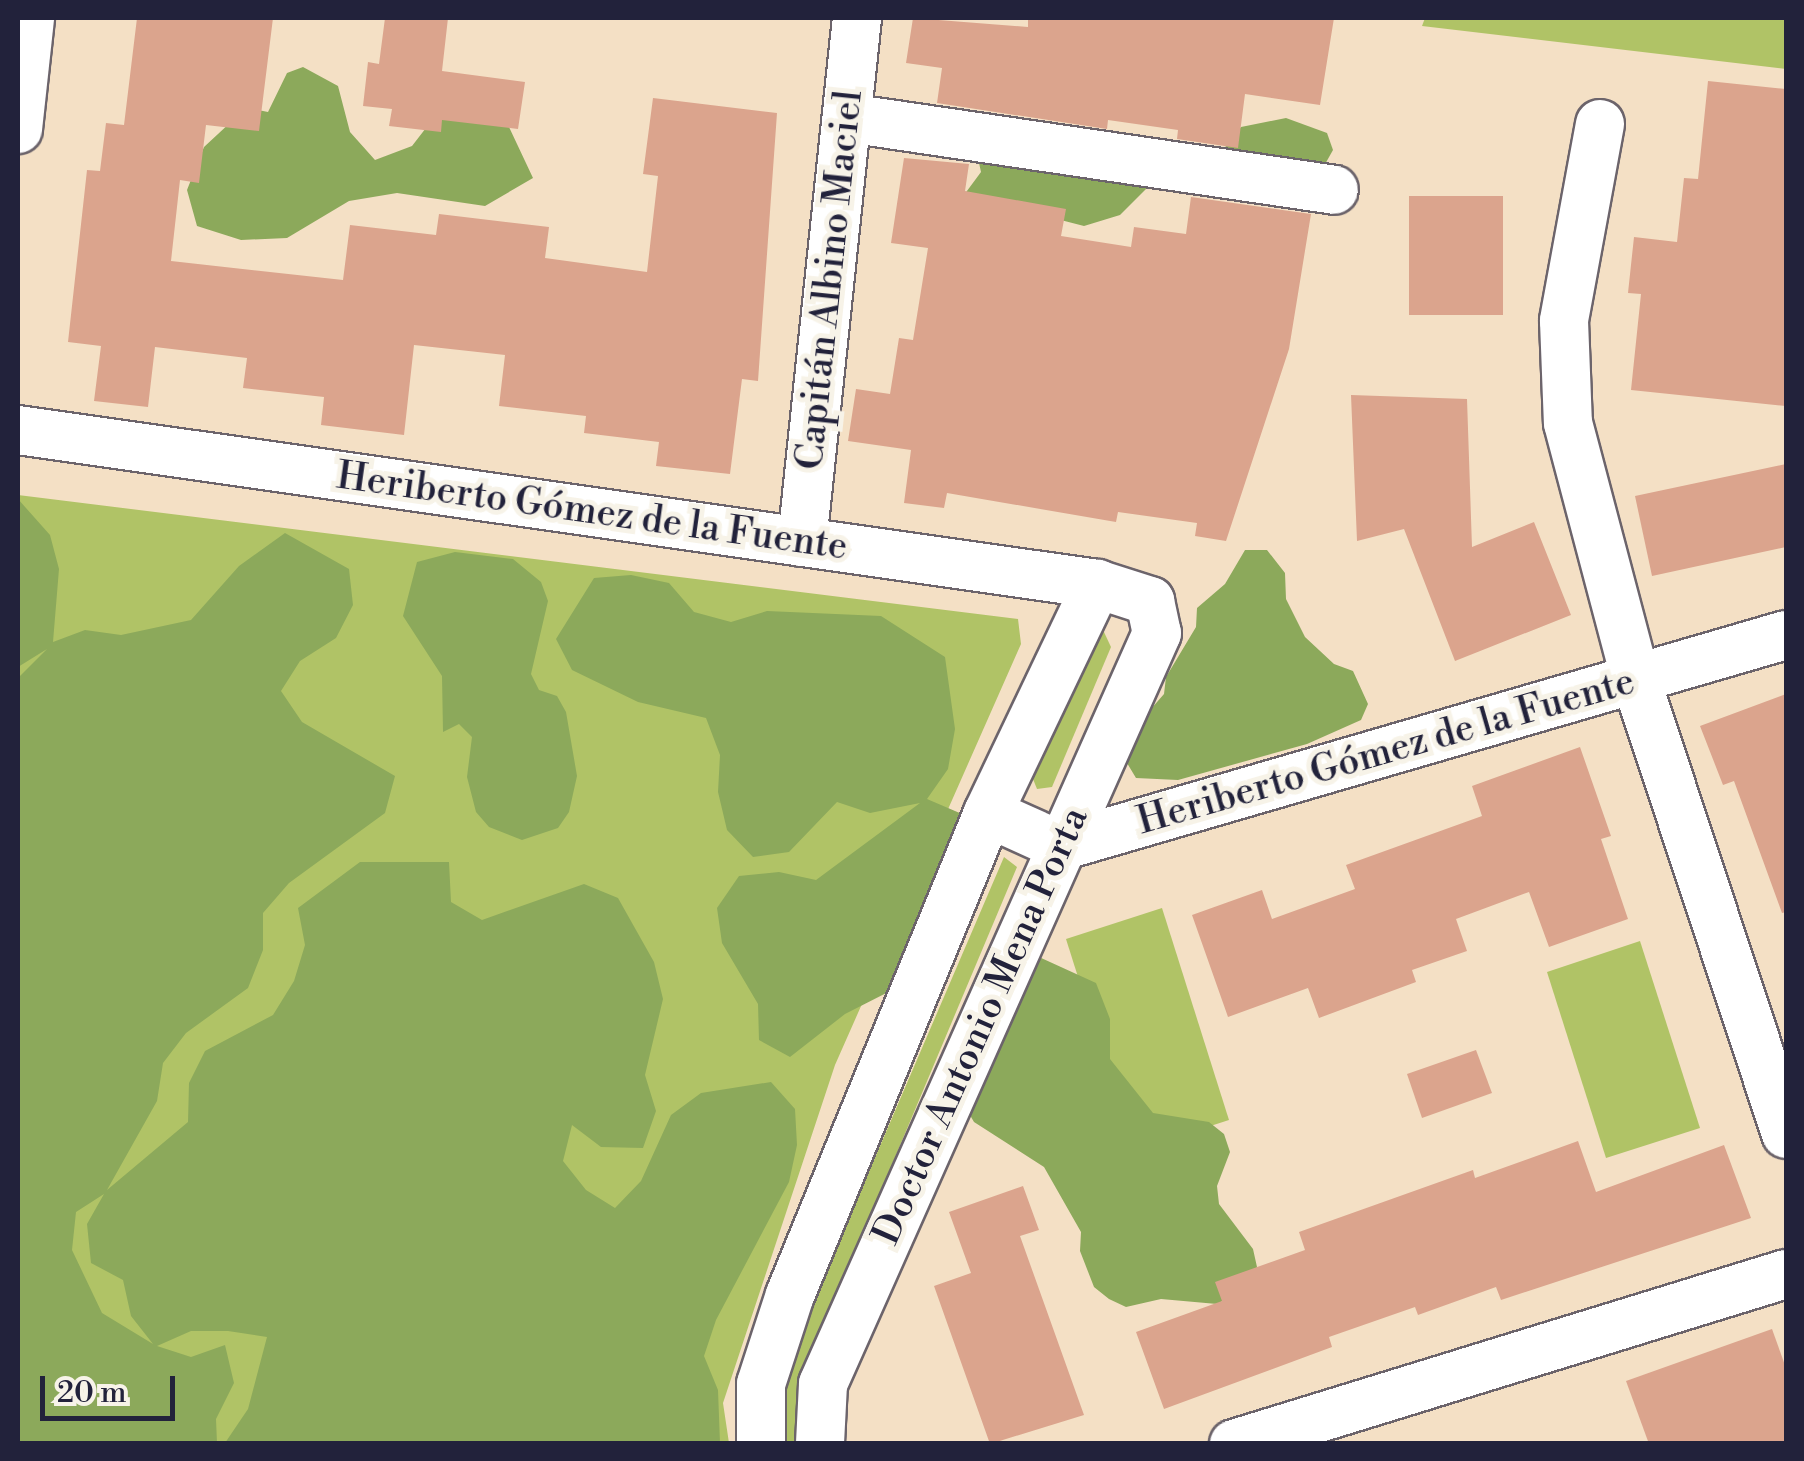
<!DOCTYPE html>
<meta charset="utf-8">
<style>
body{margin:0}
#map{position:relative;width:1804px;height:1461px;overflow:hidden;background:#f4e0c5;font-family:"Libre Bodoni",serif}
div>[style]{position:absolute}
.green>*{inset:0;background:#b0c366}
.forest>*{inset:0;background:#8ca95b}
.building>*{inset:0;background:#dba48d}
.roads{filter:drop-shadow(2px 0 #6c646b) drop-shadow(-2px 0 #6c646b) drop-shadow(0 2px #6c646b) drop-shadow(0 -2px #6c646b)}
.minor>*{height:48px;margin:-24px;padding:0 24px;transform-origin:24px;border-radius:24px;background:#fff}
span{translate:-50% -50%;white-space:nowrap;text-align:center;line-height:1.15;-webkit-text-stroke:10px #f7f3e8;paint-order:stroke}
.street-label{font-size:38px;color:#22223b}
.frame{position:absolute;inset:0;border:20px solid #22223b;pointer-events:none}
.scale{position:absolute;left:40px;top:1376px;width:135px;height:45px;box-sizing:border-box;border:5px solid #22223b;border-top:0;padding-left:12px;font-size:30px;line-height:35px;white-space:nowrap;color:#22223b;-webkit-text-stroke:8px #f7f3e8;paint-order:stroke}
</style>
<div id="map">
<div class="green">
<div style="clip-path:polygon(1425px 18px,1786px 18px,1786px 69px,1422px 26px)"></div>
<div style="clip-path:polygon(18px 495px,1018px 619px,1021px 644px,835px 1065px,723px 1403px,729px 1443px,18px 1444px)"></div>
<div style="clip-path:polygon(1103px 630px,1111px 647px,1052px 787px,1037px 789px,1033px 779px,1094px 635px)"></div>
<div style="clip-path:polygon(1004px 857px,1017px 867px,801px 1381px,798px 1443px,778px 1444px,783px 1372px)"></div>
<div style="clip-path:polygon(1162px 908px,1229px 1120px,1133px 1151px,1066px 939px)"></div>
<div style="clip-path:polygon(1640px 941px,1700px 1128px,1606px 1158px,1547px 972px)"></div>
</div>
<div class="forest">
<div style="clip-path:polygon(303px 67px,338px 86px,350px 132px,375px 160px,412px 146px,436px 115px,509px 127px,533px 178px,485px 206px,397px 193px,349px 201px,287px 238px,241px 240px,197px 226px,187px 190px,204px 147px,232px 121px,258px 110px,268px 112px,287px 73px)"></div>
<div style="clip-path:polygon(1286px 118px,1327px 133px,1333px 150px,1324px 166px,1212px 164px,1241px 127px)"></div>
<div style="clip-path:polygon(1094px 130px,1139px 148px,1154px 181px,1120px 215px,1084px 226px,964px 195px,981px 172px,977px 154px)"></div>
<div style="clip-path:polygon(evenodd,18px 499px,50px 535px,59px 569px,53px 642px,85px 630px,121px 635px,191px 620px,239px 566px,285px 533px,349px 569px,353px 605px,336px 638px,300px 661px,281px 691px,302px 722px,395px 776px,385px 813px,289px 883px,263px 913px,263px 950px,248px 988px,186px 1033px,163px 1063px,157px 1101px,107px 1190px,188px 1122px,189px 1083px,205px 1051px,273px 1015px,294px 981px,305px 945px,298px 908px,360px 862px,449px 862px,451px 902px,482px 920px,584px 884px,618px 898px,654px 962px,663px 999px,645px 1075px,656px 1111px,643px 1148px,601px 1147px,572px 1125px,563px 1161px,586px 1190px,615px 1208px,641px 1181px,671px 1115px,701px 1093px,771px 1082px,795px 1109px,797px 1145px,789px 1182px,716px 1320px,704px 1356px,718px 1390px,720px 1443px,225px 1443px,248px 1409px,267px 1337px,228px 1331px,191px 1331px,157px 1346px,191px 1357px,225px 1345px,234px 1383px,216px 1419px,217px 1443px,18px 1443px,18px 678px,47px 649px,18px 667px,18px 499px,104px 1194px,87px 1224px,91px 1263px,123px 1280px,131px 1316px,153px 1344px,102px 1313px,72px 1250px,76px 1212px,104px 1194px)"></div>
<div style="clip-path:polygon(1245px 550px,1267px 550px,1285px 573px,1286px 599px,1305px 637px,1334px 664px,1353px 671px,1368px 704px,1361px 720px,1307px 744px,1178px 780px,1136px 778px,1124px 758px,1137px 725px,1164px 694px,1166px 677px,1196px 627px,1197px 608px,1225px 584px)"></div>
<div style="clip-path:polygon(455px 552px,513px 559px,541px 582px,548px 601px,531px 674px,539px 690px,557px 696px,566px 712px,577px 776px,569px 812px,558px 828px,522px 840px,489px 827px,476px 812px,467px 777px,472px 737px,459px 724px,443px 732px,442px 676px,403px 616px,417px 562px)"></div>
<div style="clip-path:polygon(631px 575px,669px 583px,694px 612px,731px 622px,767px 611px,881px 616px,945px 657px,955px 729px,948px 769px,927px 799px,976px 820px,908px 982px,845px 1014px,790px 1057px,759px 1040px,758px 1004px,722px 943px,717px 908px,739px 876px,779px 872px,816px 880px,920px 803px,870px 813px,837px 802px,789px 852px,753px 857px,727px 830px,718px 792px,720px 755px,706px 718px,638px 702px,572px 670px,556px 639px,594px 578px)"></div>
<div style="clip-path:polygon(1039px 957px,1096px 983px,1110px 1019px,1110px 1059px,1153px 1113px,1209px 1122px,1224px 1134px,1230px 1152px,1217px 1186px,1219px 1204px,1253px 1249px,1257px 1267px,1250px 1286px,1217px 1304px,1161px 1299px,1126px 1307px,1109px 1299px,1094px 1287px,1080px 1251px,1081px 1232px,1044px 1167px,974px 1122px,964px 1105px)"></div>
</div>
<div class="building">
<div style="clip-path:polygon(137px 18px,273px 18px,259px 131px,206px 125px,199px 183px,180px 180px,171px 261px,343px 280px,350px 225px,436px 235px,439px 214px,549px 227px,545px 258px,647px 272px,658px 176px,643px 174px,653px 98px,777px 113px,758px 381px,742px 379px,730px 474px,656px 466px,659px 442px,584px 433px,586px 416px,499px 406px,505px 355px,414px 345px,404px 435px,321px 425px,324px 397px,243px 388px,247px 358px,155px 347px,148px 407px,94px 401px,101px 346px,68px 342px,87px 170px,100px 171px,106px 123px,124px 125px)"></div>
<div style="clip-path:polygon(385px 18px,448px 18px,442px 71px,525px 82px,518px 129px,442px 120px,441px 132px,389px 126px,392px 109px,363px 106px,368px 62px,379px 64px)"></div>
<div style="clip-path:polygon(913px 18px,1028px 27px,1028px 18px,1334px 18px,1320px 105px,1245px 94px,1238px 148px,1177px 139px,1178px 130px,1108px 120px,1107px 129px,937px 103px,942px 68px,906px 63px)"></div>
<div style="clip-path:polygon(1708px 81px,1786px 89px,1786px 406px,1631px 390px,1641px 294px,1628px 293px,1634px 237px,1677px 242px,1684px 178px,1698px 179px)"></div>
<div style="clip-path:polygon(904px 158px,969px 164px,965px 191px,1066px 209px,1061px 236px,1131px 247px,1134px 227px,1186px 234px,1191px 197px,1311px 214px,1289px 349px,1226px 541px,1195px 536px,1197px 523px,1118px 512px,1116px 522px,947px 493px,944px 508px,904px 503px,911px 450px,848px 441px,856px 389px,890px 394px,899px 338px,913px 340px,928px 248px,891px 243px)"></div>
<div style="clip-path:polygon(1409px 196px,1503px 196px,1503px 315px,1409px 315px)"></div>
<div style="clip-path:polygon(1351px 395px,1467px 399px,1472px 547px,1534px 522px,1571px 615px,1455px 661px,1404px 529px,1357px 541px)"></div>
<div style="clip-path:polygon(1786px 464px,1786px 547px,1652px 576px,1635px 496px)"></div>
<div style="clip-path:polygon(1786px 694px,1786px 912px,1782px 913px,1734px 781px,1723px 785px,1700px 726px)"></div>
<div style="clip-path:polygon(1580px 747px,1611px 836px,1601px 839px,1628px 919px,1549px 947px,1529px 892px,1456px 919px,1467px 951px,1412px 970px,1416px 982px,1319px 1018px,1308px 988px,1228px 1017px,1192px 915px,1262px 890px,1272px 919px,1355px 889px,1346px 865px,1482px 816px,1472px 786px)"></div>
<div style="clip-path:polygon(1476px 1050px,1492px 1093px,1422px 1118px,1407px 1074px)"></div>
<div style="clip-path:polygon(1578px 1141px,1596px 1192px,1724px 1145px,1751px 1218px,1501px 1300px,1496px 1287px,1418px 1315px,1415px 1307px,1329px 1337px,1332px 1347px,1164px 1409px,1136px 1332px,1222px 1301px,1215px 1282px,1305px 1250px,1299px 1232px,1473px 1170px,1475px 1178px)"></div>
<div style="clip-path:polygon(1023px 1186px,1039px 1230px,1020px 1236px,1084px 1415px,990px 1444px,934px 1286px,971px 1273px,949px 1212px)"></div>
<div style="clip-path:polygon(1772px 1329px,1786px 1368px,1786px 1444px,1649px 1444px,1626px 1381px)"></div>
</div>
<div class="roads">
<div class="minor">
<div style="left:848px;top:118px;width:491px;rotate:8.4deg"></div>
<div style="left:1600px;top:124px;width:200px;rotate:100.4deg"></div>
<div style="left:1564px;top:321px;width:102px;rotate:87.8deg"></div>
<div style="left:1568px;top:423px;width:266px;rotate:75.2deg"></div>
<div style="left:1636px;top:680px;width:478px;rotate:71.7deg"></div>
<div style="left:18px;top:129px;width:112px;rotate:-83.8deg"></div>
<div style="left:18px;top:430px;width:1090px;rotate:8.12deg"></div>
<div style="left:1097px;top:584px;width:56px;rotate:17.8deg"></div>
<div style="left:1150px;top:601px;width:33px;rotate:78deg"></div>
<div style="left:1157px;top:633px;width:822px;rotate:113.98deg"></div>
<div style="left:823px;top:1384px;width:60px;rotate:92.9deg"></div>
<div style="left:802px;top:542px;width:527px;rotate:-84.01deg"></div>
<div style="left:988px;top:813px;width:80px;rotate:24.3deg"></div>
<div style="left:1061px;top:846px;width:755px;rotate:-16.23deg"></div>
<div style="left:761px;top:1444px;width:60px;rotate:-90deg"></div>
<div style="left:761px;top:1384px;width:94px;rotate:-72deg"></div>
<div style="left:790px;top:1295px;width:521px;rotate:-67.67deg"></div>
<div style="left:988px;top:813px;width:254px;rotate:-64.5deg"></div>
<div style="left:1234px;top:1444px;width:578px;rotate:-17.12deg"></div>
</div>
</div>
<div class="street-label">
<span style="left:830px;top:280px;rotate:-84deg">Capitán Albino Maciel</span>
<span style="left:592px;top:512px;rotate:8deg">Heriberto Gómez de la Fuente</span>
<span style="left:1386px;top:752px;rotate:-16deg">Heriberto Gómez de la Fuente</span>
<span style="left:981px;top:1026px;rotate:-66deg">Doctor Antonio Mena Porta</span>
</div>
<div class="frame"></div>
<div class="scale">20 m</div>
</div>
